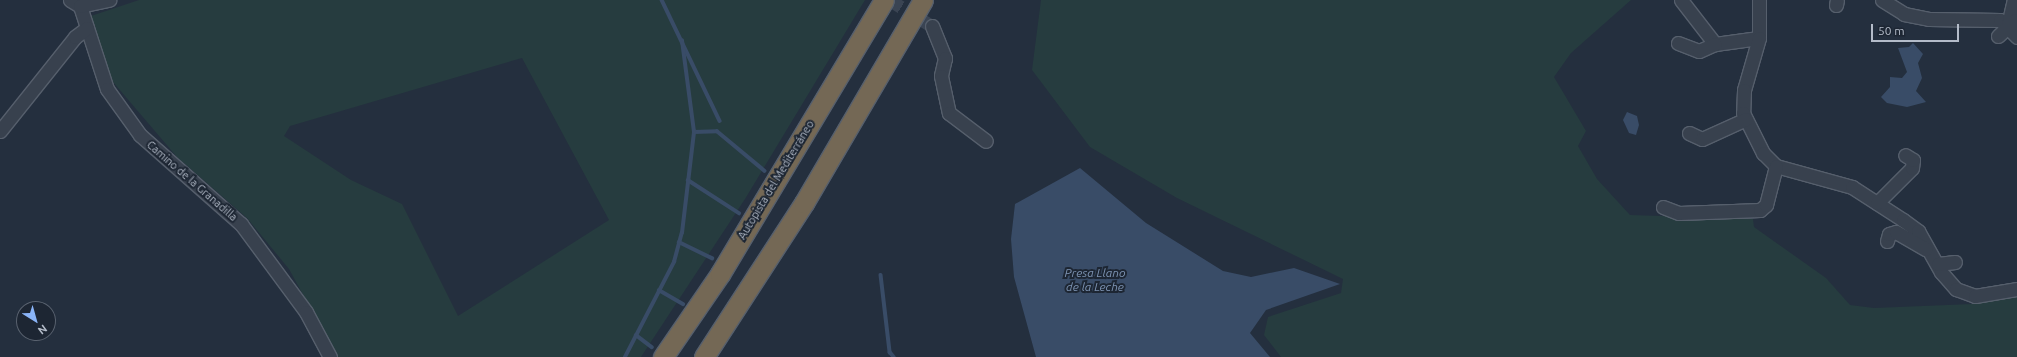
<!DOCTYPE html>
<meta charset="utf-8">
<style>
body{margin:0}
#map{position:relative;width:2017px;height:357px;overflow:hidden;background:#242f3e;font-family:Ubuntu,sans-serif}
div>[style]{position:absolute}
.green>*{inset:0;background:#263c3f}
.water>*{inset:0;background:#394c67}
.stream>*{height:3.5px;margin:-1.75px;padding:0 1.75px;transform-origin:1.75px;border-radius:1.75px;background:#394c67}
.minor-tunnel>*{height:13px;margin-top:-6.5px;transform-origin:0;background:repeating-linear-gradient(90deg,#3a4453 0 13px,transparent 0 19px)}
.roads{filter:drop-shadow(1px 0 #565f6c) drop-shadow(-1px 0 #565f6c) drop-shadow(0 1px #565f6c) drop-shadow(0 -1px #565f6c)}
.minor>*{height:13px;margin:-6.5px;padding:0 6.5px;transform-origin:6.5px;border-radius:6.5px;background:#38414e}
.highway>*{height:19px;margin:-9.5px;padding:0 9.5px;transform-origin:9.5px;border-radius:9.5px;background:#746855}
span{translate:-50% -50%;white-space:nowrap;text-align:center;line-height:1.15;-webkit-text-stroke:4px #1d2633;paint-order:stroke}
.street-label{font-size:11px;color:#b4bcc9}
.water-label{font-size:12px;color:#7c92b1;font-style:italic}
.north{position:absolute;left:16px;top:301px;width:40px;height:40px;box-sizing:border-box;background:#1d2633;border:1px solid #59626f;border-radius:50%;rotate:143deg;font-size:11px;font-weight:700;line-height:16px;text-align:center;color:#b4bcc9}
.north::after{content:'';display:block;margin:auto;width:14px;height:18px;background:#8ab4f8;clip-path:polygon(50% 0,100% 100%,50% 72%,0 100%)}
.scale{position:absolute;left:1871px;top:24px;width:88px;height:18px;box-sizing:border-box;border:2px solid #b4bcc9;border-top:0;padding-left:5px;font-size:12px;line-height:14px;white-space:nowrap;color:#b4bcc9;-webkit-text-stroke:3px #1d2633;paint-order:stroke}
</style>
<div id="map">
<div class="green">
<div style="clip-path:polygon(evenodd,139px 0,865px 0,745px 199px,641px 357px,337px 357px,289px 269px,247px 218px,177px 157px,113px 82px,88px 17px,139px 0,522px 58px,609px 220px,458px 316px,402px 204px,351px 180px,284px 136px,290px 126px,522px 58px)"></div>
<div style="clip-path:polygon(1041px 0,1631px 0,1571px 53px,1554px 77px,1586px 131px,1578px 146px,1597px 179px,1630px 215px,1753px 219px,1754px 227px,1826px 278px,1850px 305px,1874px 308px,1972px 304px,2017px 295px,2017px 357px,1281px 357px,1264px 335px,1268px 317px,1341px 293px,1343px 279px,1177px 198px,1090px 147px,1032px 70px)"></div>
</div>
<div class="water">
<div style="clip-path:polygon(1913px 43px,1923px 54px,1918px 63px,1922px 78px,1916px 91px,1926px 102px,1907px 107px,1887px 103px,1881px 97px,1890px 87px,1890px 77px,1902px 78px,1907px 72px,1898px 48px,1909px 47px)"></div>
<div style="clip-path:polygon(1627px 112px,1637px 116px,1639px 125px,1636px 135px,1629px 133px,1623px 120px)"></div>
<div style="clip-path:polygon(1080px 168px,1146px 223px,1223px 271px,1251px 277px,1294px 268px,1340px 284px,1266px 310px,1250px 333px,1270px 357px,1036px 357px,1014px 277px,1011px 239px,1015px 204px)"></div>
</div>
<div class="stream">
<div style="left:662px;top:0;width:134px;rotate:64.4deg"></div>
<div style="left:694px;top:132px;width:23px;rotate:-2deg"></div>
<div style="left:717px;top:131px;width:62px;rotate:39.8deg"></div>
<div style="left:688px;top:180px;width:61px;rotate:32.9deg"></div>
<div style="left:679px;top:242px;width:37px;rotate:26deg"></div>
<div style="left:881px;top:275px;width:78px;rotate:83.3deg"></div>
<div style="left:890px;top:352px;width:6px;rotate:51deg"></div>
<div style="left:659px;top:290px;width:28px;rotate:30deg"></div>
<div style="left:636px;top:335px;width:20px;rotate:37deg"></div>
<div style="left:625px;top:357px;width:107px;rotate:-62.7deg"></div>
<div style="left:674px;top:262px;width:30px;rotate:-75deg"></div>
<div style="left:682px;top:233px;width:102px;rotate:-83.2deg"></div>
<div style="left:694px;top:132px;width:92px;rotate:-97.5deg"></div>
</div>
<div class="minor-tunnel">
<div style="left:890px;top:0;width:49px;rotate:31.8deg"></div>
</div>
<div class="roads">
<div class="minor">
<div style="left:70px;top:0;width:12px;rotate:31deg"></div>
<div style="left:80px;top:6px;width:87px;rotate:72deg"></div>
<div style="left:107px;top:89px;width:57px;rotate:54.3deg"></div>
<div style="left:140px;top:135px;width:135px;rotate:41.4deg"></div>
<div style="left:241px;top:224px;width:109px;rotate:53.5deg"></div>
<div style="left:306px;top:312px;width:51px;rotate:61.9deg"></div>
<div style="left:1681px;top:0;width:56px;rotate:52.3deg"></div>
<div style="left:1715px;top:44px;width:44px;rotate:-7.8deg"></div>
<div style="left:1759px;top:0;width:38px;rotate:90deg"></div>
<div style="left:1759px;top:38px;width:54px;rotate:106.1deg"></div>
<div style="left:1744px;top:90px;width:23px;rotate:92deg"></div>
<div style="left:1743px;top:113px;width:45px;rotate:63.4deg"></div>
<div style="left:1763px;top:153px;width:18px;rotate:45deg"></div>
<div style="left:1776px;top:166px;width:79px;rotate:15.4deg"></div>
<div style="left:1852px;top:187px;width:61px;rotate:32.9deg"></div>
<div style="left:1903px;top:220px;width:19px;rotate:36deg"></div>
<div style="left:1918px;top:231px;width:47px;rotate:60.7deg"></div>
<div style="left:1941px;top:272px;width:23px;rotate:49deg"></div>
<div style="left:1956px;top:289px;width:20px;rotate:20deg"></div>
<div style="left:1975px;top:296px;width:43px;rotate:-9.5deg"></div>
<div style="left:1882px;top:0;width:26px;rotate:32deg"></div>
<div style="left:1904px;top:14px;width:25px;rotate:11deg"></div>
<div style="left:1929px;top:19px;width:71px;rotate:0.8deg"></div>
<div style="left:2000px;top:20px;width:24px;rotate:45deg"></div>
<div style="left:1836px;top:5px;width:5px;rotate:-79deg"></div>
<div style="left:80px;top:6px;width:30px;rotate:-12deg"></div>
<div style="left:2008px;top:25px;width:26px;rotate:-77deg"></div>
<div style="left:932px;top:26px;width:35px;rotate:68deg"></div>
<div style="left:945px;top:58px;width:18px;rotate:103deg"></div>
<div style="left:941px;top:76px;width:38px;rotate:78deg"></div>
<div style="left:949px;top:113px;width:46px;rotate:37.1deg"></div>
<div style="left:1998px;top:36px;width:23px;rotate:-43deg"></div>
<div style="left:1678px;top:43px;width:22px;rotate:21deg"></div>
<div style="left:1699px;top:51px;width:17px;rotate:-24deg"></div>
<div style="left:0;top:131px;width:120px;rotate:-51.4deg"></div>
<div style="left:75px;top:37px;width:15px;rotate:-37deg"></div>
<div style="left:1689px;top:133px;width:14px;rotate:25deg"></div>
<div style="left:1702px;top:139px;width:48px;rotate:-24.4deg"></div>
<div style="left:1877px;top:203px;width:49px;rotate:-45deg"></div>
<div style="left:1912px;top:168px;width:8px;rotate:-83deg"></div>
<div style="left:1913px;top:160px;width:9px;rotate:-148deg"></div>
<div style="left:1663px;top:207px;width:17px;rotate:21deg"></div>
<div style="left:1679px;top:213px;width:81px;rotate:-2.1deg"></div>
<div style="left:1760px;top:210px;width:8px;rotate:-40deg"></div>
<div style="left:1766px;top:205px;width:40px;rotate:-75.6deg"></div>
<div style="left:1887px;top:241px;width:7px;rotate:-74deg"></div>
<div style="left:1889px;top:234px;width:7px;rotate:-16deg"></div>
<div style="left:1896px;top:232px;width:34px;rotate:30deg"></div>
<div style="left:1938px;top:264px;width:17px;rotate:-7deg"></div>
</div>
<div class="highway">
<div style="left:663px;top:357px;width:101px;rotate:-55.5deg"></div>
<div style="left:720px;top:274px;width:319px;rotate:-59.1deg"></div>
<div style="left:704px;top:357px;width:184px;rotate:-57deg"></div>
<div style="left:804px;top:203px;width:235px;rotate:-59.6deg"></div>
</div>
</div>
<div class="street-label">
<span style="left:776px;top:180px;rotate:-59deg">Autopista del Mediterráneo</span>
<span style="left:192px;top:181px;rotate:41deg">Camino de la Granadilla</span>
</div>
<div class="water-label">
<span style="left:1095px;top:280px">Presa Llano<br>de la Leche</span>
</div>
<div class="north">N</div>
<div class="scale">50 m</div>
</div>
